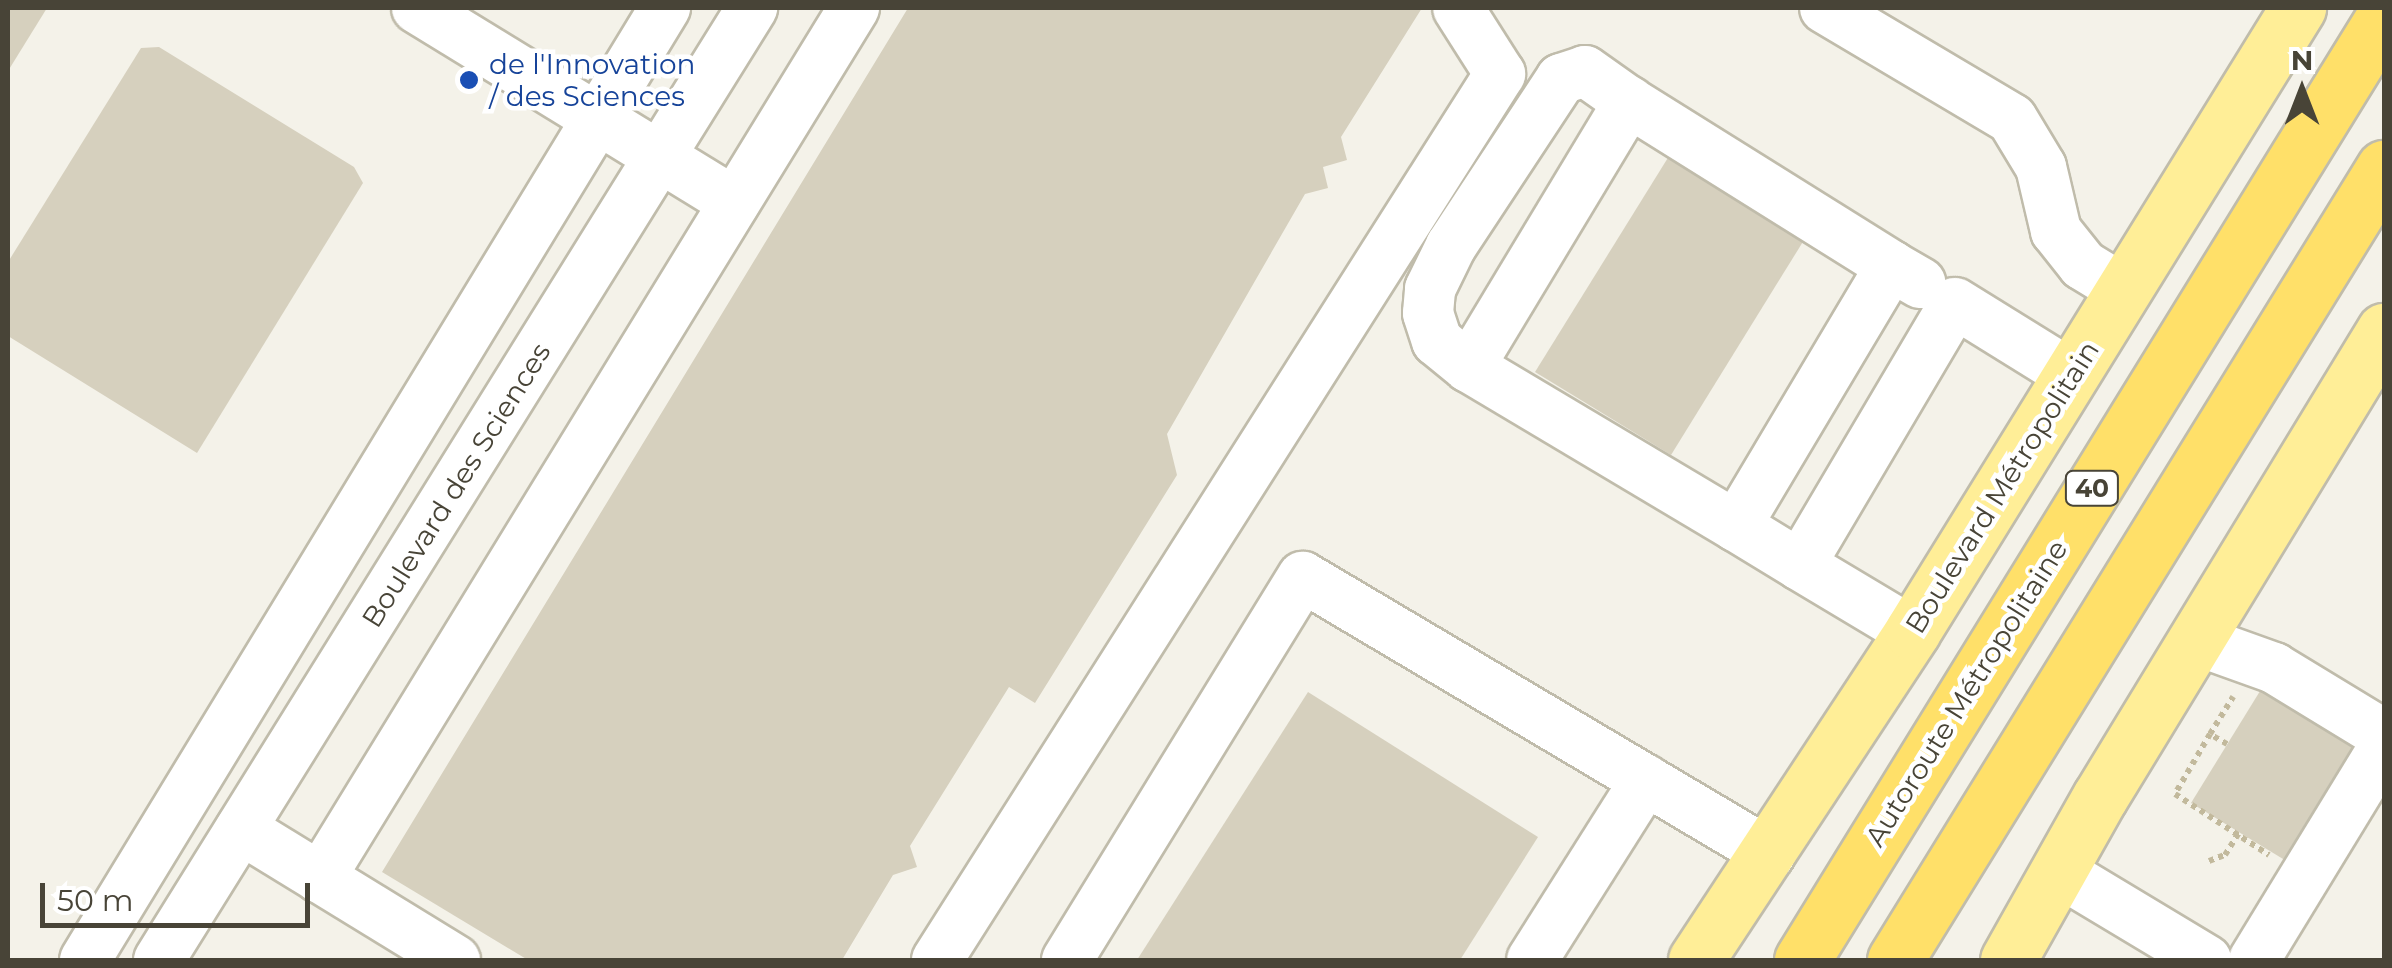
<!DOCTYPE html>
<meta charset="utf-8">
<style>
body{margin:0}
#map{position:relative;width:2392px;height:968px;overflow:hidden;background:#f4f2e9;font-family:Montserrat,sans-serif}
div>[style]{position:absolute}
.building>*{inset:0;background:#d6d0be}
.path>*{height:6px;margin-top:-3px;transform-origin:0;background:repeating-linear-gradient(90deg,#c2b99c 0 5px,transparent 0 10px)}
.roads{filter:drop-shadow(2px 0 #c0bcab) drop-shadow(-2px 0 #c0bcab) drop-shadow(0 2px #c0bcab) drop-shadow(0 -2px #c0bcab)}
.minor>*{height:50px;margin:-25px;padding:0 25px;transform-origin:25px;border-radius:25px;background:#fff}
.major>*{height:55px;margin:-27.5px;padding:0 27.5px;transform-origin:27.5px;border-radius:27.5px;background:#ffee97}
.highway>*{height:55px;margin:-27.5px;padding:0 27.5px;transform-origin:27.5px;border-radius:27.5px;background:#ffe069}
.dots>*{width:28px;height:28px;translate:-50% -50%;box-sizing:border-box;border:5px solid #fff;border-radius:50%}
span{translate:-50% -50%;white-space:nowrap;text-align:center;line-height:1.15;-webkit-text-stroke:9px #fff;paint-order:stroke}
.shield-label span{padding:2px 8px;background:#fff;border:2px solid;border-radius:8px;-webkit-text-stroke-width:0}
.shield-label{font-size:25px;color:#484437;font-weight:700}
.transit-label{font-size:28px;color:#164399}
.left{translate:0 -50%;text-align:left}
.street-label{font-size:28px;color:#484437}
.frame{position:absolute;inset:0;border:10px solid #484437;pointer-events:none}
.north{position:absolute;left:2252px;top:40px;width:100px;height:100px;-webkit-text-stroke:8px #fff;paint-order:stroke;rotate:0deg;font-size:28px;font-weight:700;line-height:40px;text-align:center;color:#484437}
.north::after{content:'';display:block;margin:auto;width:35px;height:45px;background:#484437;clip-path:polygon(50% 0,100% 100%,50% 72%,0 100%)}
.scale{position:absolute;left:40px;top:883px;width:270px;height:45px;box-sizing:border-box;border:5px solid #484437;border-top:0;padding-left:12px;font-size:30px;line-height:35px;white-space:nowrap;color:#484437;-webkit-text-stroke:8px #fff;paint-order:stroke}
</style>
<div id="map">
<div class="building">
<div style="clip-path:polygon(8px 8px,47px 8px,8px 71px)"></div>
<div style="clip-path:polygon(908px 8px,1422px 8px,1341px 137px,1347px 160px,1323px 167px,1328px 188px,1305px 194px,1167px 434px,1177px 475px,1035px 703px,1009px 687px,910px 846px,917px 867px,893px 875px,842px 960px,528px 960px,382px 872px)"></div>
<div style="clip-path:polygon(159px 47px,354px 167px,363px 183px,197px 453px,8px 336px,8px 262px,141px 48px)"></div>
<div style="clip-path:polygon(1674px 148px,1809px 232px,1671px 455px,1535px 372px)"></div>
<div style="clip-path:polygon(2265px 683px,2362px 741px,2288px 862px,2191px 803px)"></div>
<div style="clip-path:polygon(1308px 692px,1538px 837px,1460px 960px,1137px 960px)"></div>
</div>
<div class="path">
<div style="left:2210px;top:734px;width:69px;rotate:120.3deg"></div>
<div style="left:2175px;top:794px;width:112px;rotate:33deg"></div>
<div style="left:2227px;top:744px;width:20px;rotate:-150deg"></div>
<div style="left:2210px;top:734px;width:44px;rotate:-58.1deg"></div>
<div style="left:2209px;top:861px;width:17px;rotate:-21deg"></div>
<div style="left:2225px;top:855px;width:26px;rotate:-58deg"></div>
</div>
<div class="roads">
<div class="minor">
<div style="left:417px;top:8px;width:372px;rotate:31.5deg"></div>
<div style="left:1825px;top:8px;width:217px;rotate:30.7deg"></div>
<div style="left:2012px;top:119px;width:56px;rotate:58.9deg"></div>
<div style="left:2041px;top:167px;width:66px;rotate:76.8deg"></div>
<div style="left:2056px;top:231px;width:43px;rotate:51.5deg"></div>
<div style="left:2083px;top:265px;width:48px;rotate:31.4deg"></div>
<div style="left:1469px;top:367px;width:41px;rotate:-140.9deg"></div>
<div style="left:1437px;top:341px;width:29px;rotate:-108deg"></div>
<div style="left:1428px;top:313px;width:24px;rotate:-85deg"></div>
<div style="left:1430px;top:289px;width:48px;rotate:-64deg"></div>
<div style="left:1451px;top:246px;width:200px;rotate:-56.6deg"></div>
<div style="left:1561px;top:79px;width:25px;rotate:-18deg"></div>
<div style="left:1585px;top:71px;width:54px;rotate:35.2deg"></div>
<div style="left:1736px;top:526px;width:311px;rotate:-149.2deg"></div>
<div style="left:1469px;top:367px;width:310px;rotate:-58.9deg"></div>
<div style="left:1629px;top:102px;width:309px;rotate:32deg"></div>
<div style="left:1800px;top:565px;width:75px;rotate:-148.6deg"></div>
<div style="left:1736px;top:526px;width:303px;rotate:-59.2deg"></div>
<div style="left:1891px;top:266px;width:34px;rotate:30deg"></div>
<div style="left:1912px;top:632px;width:131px;rotate:-149.1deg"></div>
<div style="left:1800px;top:565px;width:304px;rotate:-59.4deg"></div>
<div style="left:1955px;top:303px;width:137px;rotate:31.8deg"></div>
<div style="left:2196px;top:640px;width:83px;rotate:19.7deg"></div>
<div style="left:2274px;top:668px;width:129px;rotate:31.3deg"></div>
<div style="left:241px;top:829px;width:251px;rotate:31.5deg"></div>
<div style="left:2058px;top:871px;width:173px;rotate:31deg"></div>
<div style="left:320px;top:878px;width:1021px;rotate:-58.46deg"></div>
<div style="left:85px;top:960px;width:1115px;rotate:-58.65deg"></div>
<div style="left:159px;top:960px;width:1122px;rotate:-58.08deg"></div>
<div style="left:937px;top:960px;width:1050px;rotate:-57.57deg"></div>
<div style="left:1500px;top:74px;width:78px;rotate:-122.5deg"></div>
<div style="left:1067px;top:960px;width:450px;rotate:-58.4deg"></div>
<div style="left:1303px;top:577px;width:543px;rotate:30.67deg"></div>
<div style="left:1532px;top:960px;width:213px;rotate:-57.7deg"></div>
<div style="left:2254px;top:960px;width:250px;rotate:-58.6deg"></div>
</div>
<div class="major">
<div style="left:1696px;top:960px;width:393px;rotate:-56.6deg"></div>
<div style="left:1912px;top:632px;width:734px;rotate:-58.26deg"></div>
<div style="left:2008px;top:960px;width:187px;rotate:-60.6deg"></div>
<div style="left:2100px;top:797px;width:546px;rotate:-58.64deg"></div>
</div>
<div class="highway">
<div style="left:1802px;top:960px;width:1108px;rotate:-58.32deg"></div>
<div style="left:1895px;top:960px;width:931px;rotate:-58.31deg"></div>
</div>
</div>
<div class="dots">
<div style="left:469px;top:80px;background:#1a4fb4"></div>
</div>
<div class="shield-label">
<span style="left:2092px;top:488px">40</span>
</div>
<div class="transit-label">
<span class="left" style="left:489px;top:80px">de l'Innovation<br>/ des Sciences</span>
</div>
<div class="street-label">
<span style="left:456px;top:485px;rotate:-58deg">Boulevard des Sciences</span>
<span style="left:2002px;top:487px;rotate:-58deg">Boulevard Métropolitain</span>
<span style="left:1966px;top:693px;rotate:-58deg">Autoroute Métropolitaine</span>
</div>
<div class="frame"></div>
<div class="north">N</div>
<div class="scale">50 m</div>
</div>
